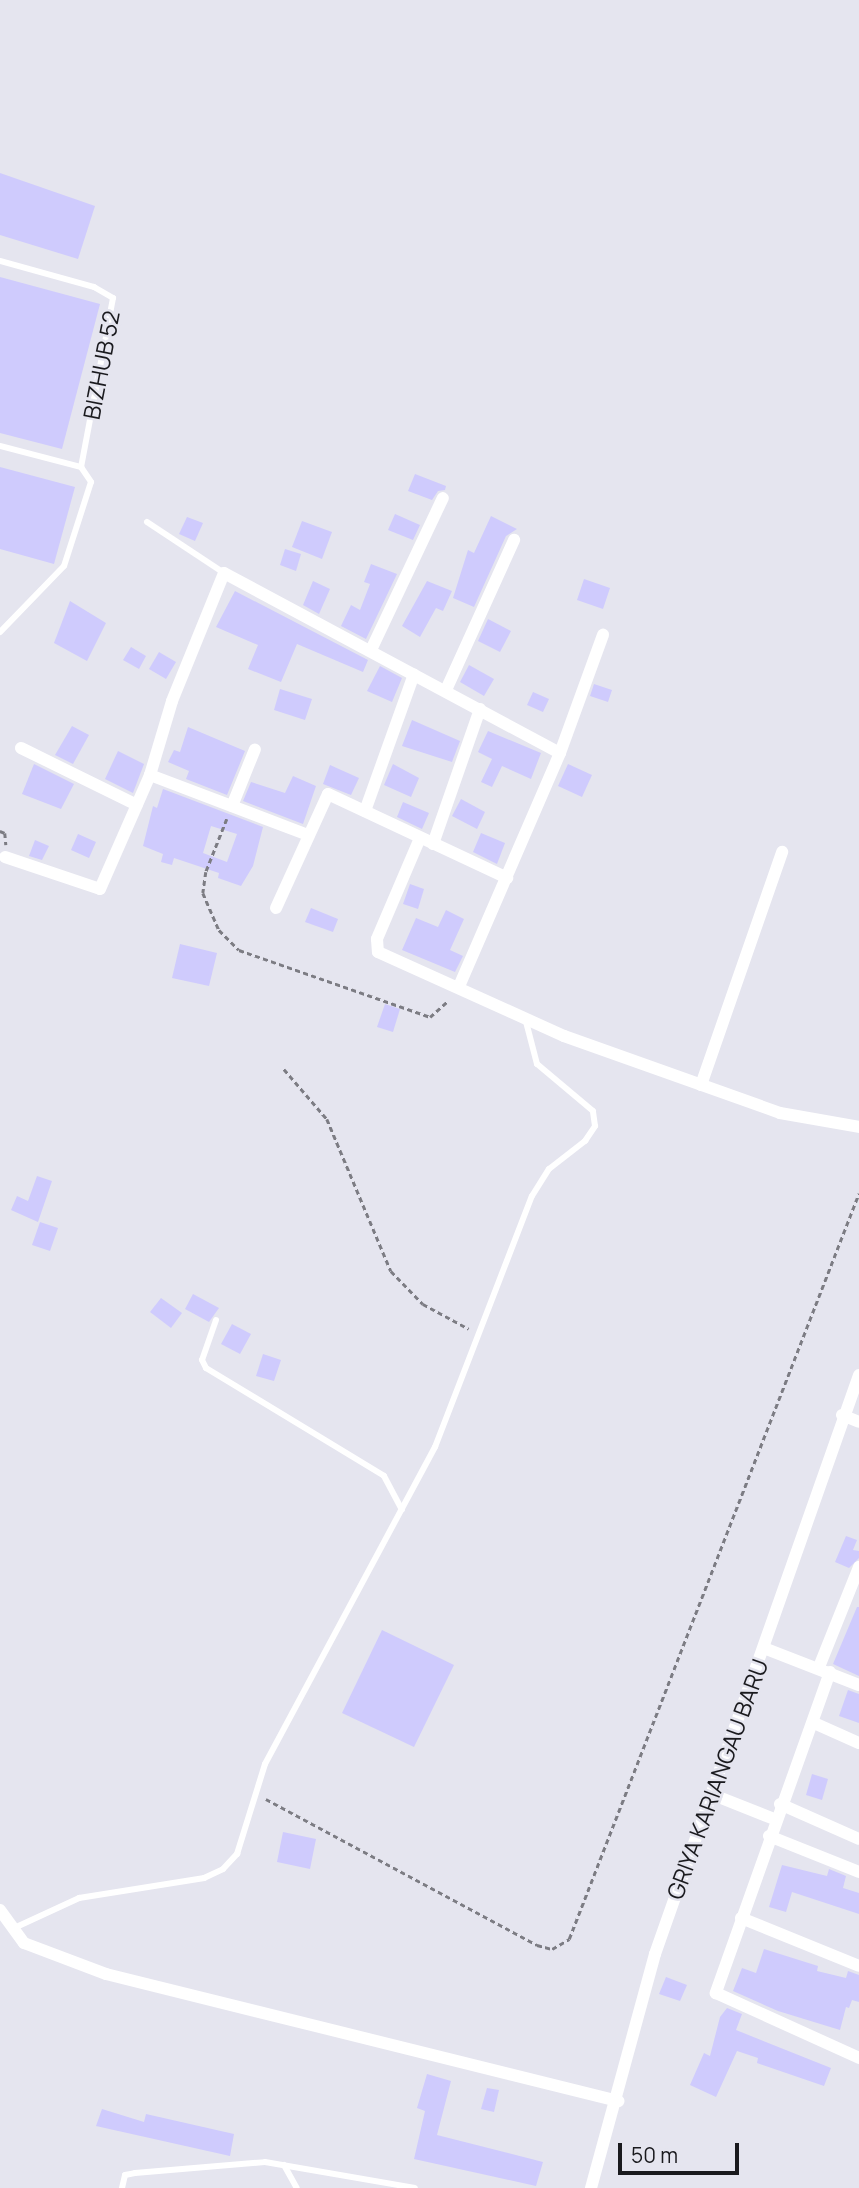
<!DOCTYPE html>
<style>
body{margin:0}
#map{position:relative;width:859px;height:2188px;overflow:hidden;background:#e5e5ef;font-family:Manrope,sans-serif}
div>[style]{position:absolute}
.building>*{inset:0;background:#cfcbfd}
.path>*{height:2.5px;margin-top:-1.25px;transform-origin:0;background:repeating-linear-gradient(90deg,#7c7c83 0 5px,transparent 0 8.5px)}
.service>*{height:6px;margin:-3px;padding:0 3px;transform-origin:3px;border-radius:3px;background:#fff}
.minor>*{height:12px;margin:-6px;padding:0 6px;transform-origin:6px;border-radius:6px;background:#fff}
span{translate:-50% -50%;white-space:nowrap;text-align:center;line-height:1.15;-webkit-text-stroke:5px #e5e5ef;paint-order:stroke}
.street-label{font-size:23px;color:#1a1a1e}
.scale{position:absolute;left:618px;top:2143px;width:121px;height:32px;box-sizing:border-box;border:4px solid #1a1a1e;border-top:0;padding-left:9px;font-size:21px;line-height:24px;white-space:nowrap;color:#1a1a1e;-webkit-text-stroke:5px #e5e5ef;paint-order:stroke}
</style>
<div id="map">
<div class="building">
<div style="clip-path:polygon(0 173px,95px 206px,78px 259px,0 235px)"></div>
<div style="clip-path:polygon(0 277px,100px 304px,62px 449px,0 433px)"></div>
<div style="clip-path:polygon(0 467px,75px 487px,54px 564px,0 549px)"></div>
<div style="clip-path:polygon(415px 474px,446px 486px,445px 490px,438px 491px,432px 500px,408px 491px)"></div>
<div style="clip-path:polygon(395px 514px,420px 525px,413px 540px,388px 530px)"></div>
<div style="clip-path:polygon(491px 516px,517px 529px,506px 536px,474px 607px,453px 598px,468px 550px,474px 553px)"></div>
<div style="clip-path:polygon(187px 517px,203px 523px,195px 541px,179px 534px)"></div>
<div style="clip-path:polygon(302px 521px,332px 532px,322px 559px,292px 547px)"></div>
<div style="clip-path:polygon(285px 549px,301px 554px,296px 571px,280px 565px)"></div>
<div style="clip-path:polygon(371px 564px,397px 574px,366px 639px,341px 626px,351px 605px,360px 610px,370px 584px,364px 582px)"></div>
<div style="clip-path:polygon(584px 579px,610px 588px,603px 609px,577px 600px)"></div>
<div style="clip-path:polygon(313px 581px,330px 589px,319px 614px,303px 605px)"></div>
<div style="clip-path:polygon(427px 581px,452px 591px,443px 611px,436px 608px,420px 637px,402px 626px)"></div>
<div style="clip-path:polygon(235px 591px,368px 660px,363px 672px,297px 644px,281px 682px,248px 669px,258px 645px,216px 627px)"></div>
<div style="clip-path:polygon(70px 601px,106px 623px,87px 661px,54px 643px)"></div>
<div style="clip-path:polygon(488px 619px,511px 631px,500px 652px,478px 641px)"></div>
<div style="clip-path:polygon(131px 647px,146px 656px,139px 669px,123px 660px)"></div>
<div style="clip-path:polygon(159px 652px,176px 662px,166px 679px,149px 669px)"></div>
<div style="clip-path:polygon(469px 665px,494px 679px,484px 696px,460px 682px)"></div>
<div style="clip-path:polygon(380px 666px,402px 678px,392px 702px,367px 691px)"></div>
<div style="clip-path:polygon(594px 684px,612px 690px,608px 702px,590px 696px)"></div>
<div style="clip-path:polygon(280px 689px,312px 699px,305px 720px,274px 710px)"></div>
<div style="clip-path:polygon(533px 692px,549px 699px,543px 712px,527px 705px)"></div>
<div style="clip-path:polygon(412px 720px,460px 741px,452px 762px,402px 746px)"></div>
<div style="clip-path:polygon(72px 726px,89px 735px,73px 764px,55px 755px)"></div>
<div style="clip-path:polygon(188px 727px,245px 751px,227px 795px,186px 779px,189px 771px,168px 762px,174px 750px,180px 752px)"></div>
<div style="clip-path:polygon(488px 731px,541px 753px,531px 779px,502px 766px,492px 787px,481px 782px,492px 759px,478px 752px)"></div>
<div style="clip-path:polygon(118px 751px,144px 764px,133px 793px,105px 779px)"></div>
<div style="clip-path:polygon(34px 764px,74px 784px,61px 809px,22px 794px)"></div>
<div style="clip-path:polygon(393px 764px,419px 778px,411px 797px,384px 785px)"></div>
<div style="clip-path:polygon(568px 764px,592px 775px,582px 797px,558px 786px)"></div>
<div style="clip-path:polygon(330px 765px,359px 778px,351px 795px,323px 784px)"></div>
<div style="clip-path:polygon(293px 776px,316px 786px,303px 824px,243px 801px,251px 782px,285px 793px)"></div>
<div style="clip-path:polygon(evenodd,163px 789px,263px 827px,253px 866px,241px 886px,218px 878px,219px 873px,174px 858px,172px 865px,161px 862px,163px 854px,143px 846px,153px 806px,157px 808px,163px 789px,211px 826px,237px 834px,227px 862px,203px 853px,211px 826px)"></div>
<div style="clip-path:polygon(461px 799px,485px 812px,477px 829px,452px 816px)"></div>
<div style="clip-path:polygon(403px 802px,429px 813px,422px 829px,397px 817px)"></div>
<div style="clip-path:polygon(481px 833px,505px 843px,497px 864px,473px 852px)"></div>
<div style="clip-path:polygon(78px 834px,96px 842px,89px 858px,71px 850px)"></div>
<div style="clip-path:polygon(35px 840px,49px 846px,42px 860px,29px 856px)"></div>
<div style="clip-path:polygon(410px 884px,424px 889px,418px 909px,403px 904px)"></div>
<div style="clip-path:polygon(311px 908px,338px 919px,333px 932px,305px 922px)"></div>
<div style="clip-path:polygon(446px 910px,464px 919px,450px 950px,463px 956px,455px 972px,402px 950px,416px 918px,438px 927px)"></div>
<div style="clip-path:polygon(180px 944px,217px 953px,209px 986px,172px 978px)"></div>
<div style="clip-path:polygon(385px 1004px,400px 1009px,393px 1032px,377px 1027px)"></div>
<div style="clip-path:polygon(37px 1176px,52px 1181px,38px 1222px,11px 1210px,17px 1196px,28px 1201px)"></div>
<div style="clip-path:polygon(40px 1222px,58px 1228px,50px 1251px,32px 1245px)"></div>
<div style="clip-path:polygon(193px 1294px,219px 1308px,209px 1322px,185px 1309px)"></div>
<div style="clip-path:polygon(161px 1298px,182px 1313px,171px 1328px,150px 1312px)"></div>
<div style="clip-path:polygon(232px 1324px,251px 1334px,240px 1354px,221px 1344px)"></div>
<div style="clip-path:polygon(263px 1354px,281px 1360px,274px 1381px,256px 1376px)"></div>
<div style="clip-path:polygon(846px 1536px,857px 1540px,853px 1550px,859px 1551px,859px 1558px,849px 1568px,835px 1562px)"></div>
<div style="clip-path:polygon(857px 1607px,859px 1607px,859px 1676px,833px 1664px)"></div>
<div style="clip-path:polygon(382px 1630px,454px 1665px,414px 1747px,342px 1713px)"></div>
<div style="clip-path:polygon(848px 1690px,859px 1694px,859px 1723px,839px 1716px)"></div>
<div style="clip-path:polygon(812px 1774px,828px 1779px,822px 1800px,806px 1795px)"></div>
<div style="clip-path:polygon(283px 1832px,316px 1839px,310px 1869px,277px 1862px)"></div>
<div style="clip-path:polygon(782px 1865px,827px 1876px,829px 1869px,846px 1876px,843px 1888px,859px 1893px,859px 1914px,792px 1892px,786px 1912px,769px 1907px)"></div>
<div style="clip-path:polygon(764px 1949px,818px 1966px,817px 1971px,846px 1978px,848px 1971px,859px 1975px,859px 2002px,852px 2000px,849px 2008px,846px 2007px,840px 2030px,778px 2011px,733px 1991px,742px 1968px,756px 1973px)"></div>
<div style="clip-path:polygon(666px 1977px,687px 1985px,680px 2001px,659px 1994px)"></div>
<div style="clip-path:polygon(727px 2008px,742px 2014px,736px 2030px,831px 2068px,824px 2086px,757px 2063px,758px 2058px,737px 2051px,716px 2097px,690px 2085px,704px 2053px,710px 2056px,720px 2017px)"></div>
<div style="clip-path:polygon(427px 2074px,451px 2081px,437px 2135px,543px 2162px,536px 2186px,414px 2159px,425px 2111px,417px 2108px)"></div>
<div style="clip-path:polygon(487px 2088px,499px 2090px,494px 2112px,481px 2109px)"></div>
<div style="clip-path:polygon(102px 2109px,144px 2122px,146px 2114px,234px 2134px,230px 2156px,96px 2126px)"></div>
</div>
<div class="path">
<div style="left:227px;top:819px;width:57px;rotate:111.6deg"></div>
<div style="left:206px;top:872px;width:21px;rotate:98deg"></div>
<div style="left:203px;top:893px;width:40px;rotate:66.6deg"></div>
<div style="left:219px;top:930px;width:28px;rotate:45deg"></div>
<div style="left:239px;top:950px;width:202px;rotate:19.3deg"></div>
<div style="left:430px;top:1017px;width:24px;rotate:-42deg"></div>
<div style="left:0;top:831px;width:5px;rotate:22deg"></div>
<div style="left:5px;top:833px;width:12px;rotate:85deg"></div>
<div style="left:284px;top:1069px;width:66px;rotate:49.3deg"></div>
<div style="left:327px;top:1119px;width:165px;rotate:67.2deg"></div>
<div style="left:391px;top:1271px;width:46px;rotate:45.9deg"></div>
<div style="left:423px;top:1304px;width:52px;rotate:28.5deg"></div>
<div style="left:266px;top:1799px;width:308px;rotate:28.3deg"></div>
<div style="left:537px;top:1945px;width:16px;rotate:15deg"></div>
<div style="left:552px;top:1949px;width:20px;rotate:-30deg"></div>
<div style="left:569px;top:1939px;width:800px;rotate:-68.76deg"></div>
</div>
<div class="service">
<div style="left:0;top:261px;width:98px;rotate:15.5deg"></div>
<div style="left:94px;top:287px;width:22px;rotate:30deg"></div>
<div style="left:113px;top:298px;width:172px;rotate:100.7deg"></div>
<div style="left:0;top:446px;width:84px;rotate:14.5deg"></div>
<div style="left:81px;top:467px;width:18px;rotate:56deg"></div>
<div style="left:91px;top:482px;width:88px;rotate:107.8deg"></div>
<div style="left:64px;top:566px;width:92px;rotate:134.1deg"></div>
<div style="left:147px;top:522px;width:92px;rotate:33.5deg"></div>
<div style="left:216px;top:1320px;width:42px;rotate:109.3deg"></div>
<div style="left:202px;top:1360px;width:9px;rotate:63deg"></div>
<div style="left:206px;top:1368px;width:208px;rotate:31.2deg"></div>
<div style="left:384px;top:1476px;width:38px;rotate:62deg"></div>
<div style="left:12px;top:1929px;width:74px;rotate:-24.8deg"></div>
<div style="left:79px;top:1898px;width:127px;rotate:-9.1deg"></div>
<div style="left:204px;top:1878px;width:21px;rotate:-25deg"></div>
<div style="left:223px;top:1869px;width:21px;rotate:-47deg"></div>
<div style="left:237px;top:1854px;width:94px;rotate:-72.7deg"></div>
<div style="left:265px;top:1764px;width:360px;rotate:-61.8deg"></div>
<div style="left:435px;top:1447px;width:269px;rotate:-68.9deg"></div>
<div style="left:532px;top:1196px;width:32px;rotate:-58deg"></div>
<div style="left:549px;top:1169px;width:46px;rotate:-37.9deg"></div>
<div style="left:585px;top:1141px;width:18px;rotate:-56deg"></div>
<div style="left:595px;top:1126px;width:15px;rotate:-98deg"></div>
<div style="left:593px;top:1111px;width:73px;rotate:-140deg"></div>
<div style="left:537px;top:1064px;width:48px;rotate:-104.6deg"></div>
<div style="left:284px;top:2165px;width:26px;rotate:61deg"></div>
<div style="left:122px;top:2188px;width:13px;rotate:-77deg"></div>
<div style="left:125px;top:2175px;width:10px;rotate:-11deg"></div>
<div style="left:135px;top:2173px;width:130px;rotate:-4.8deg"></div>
<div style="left:265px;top:2162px;width:152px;rotate:9.8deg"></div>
</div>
<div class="minor">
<div style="left:371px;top:650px;width:168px;rotate:-64.7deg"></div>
<div style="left:446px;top:690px;width:165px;rotate:-65.6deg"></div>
<div style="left:21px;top:748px;width:129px;rotate:26.2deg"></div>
<div style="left:560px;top:753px;width:126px;rotate:-70deg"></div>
<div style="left:150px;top:775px;width:169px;rotate:20.8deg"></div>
<div style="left:232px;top:806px;width:61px;rotate:-68deg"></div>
<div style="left:365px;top:811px;width:145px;rotate:-70.3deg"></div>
<div style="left:420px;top:838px;width:110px;rotate:113.1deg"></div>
<div style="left:377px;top:939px;width:13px;rotate:86deg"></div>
<div style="left:378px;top:952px;width:204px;rotate:24.3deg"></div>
<div style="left:564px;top:1036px;width:229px;rotate:19.6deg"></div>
<div style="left:780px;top:1113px;width:80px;rotate:10deg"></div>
<div style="left:433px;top:844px;width:143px;rotate:-70.8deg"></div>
<div style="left:5px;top:857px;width:100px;rotate:18.6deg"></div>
<div style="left:100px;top:889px;width:124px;rotate:-66.3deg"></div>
<div style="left:150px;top:775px;width:77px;rotate:-73.4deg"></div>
<div style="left:172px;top:701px;width:138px;rotate:-67.9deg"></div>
<div style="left:224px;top:573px;width:381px;rotate:28.2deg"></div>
<div style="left:560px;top:753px;width:254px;rotate:113.4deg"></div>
<div style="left:276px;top:908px;width:125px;rotate:-65.5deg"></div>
<div style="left:328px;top:794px;width:198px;rotate:25.1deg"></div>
<div style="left:701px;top:1085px;width:247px;rotate:-70.8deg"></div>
<div style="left:842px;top:1415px;width:18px;rotate:22deg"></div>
<div style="left:764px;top:1648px;width:102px;rotate:21.3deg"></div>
<div style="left:819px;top:1667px;width:108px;rotate:-68.2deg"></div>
<div style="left:830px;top:1672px;width:341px;rotate:109.6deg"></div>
<div style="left:716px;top:1993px;width:157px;rotate:24.4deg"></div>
<div style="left:814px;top:1723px;width:49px;rotate:24deg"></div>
<div style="left:711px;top:1794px;width:68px;rotate:21.6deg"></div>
<div style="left:780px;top:1804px;width:86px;rotate:23.9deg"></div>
<div style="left:769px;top:1836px;width:97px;rotate:21.8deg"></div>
<div style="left:0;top:1910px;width:41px;rotate:54deg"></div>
<div style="left:24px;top:1943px;width:88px;rotate:20.7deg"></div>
<div style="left:106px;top:1974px;width:528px;rotate:13.93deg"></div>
<div style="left:741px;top:1918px;width:127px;rotate:22.1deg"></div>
<div style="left:591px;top:2188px;width:243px;rotate:-74.7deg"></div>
<div style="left:655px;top:1954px;width:614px;rotate:-70.59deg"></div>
</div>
<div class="street-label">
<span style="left:101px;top:365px;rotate:-79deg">BIZHUB 52</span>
<span style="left:717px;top:1779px;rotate:-70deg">GRIYA KARIANGAU BARU</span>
</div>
<div class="scale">50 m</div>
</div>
